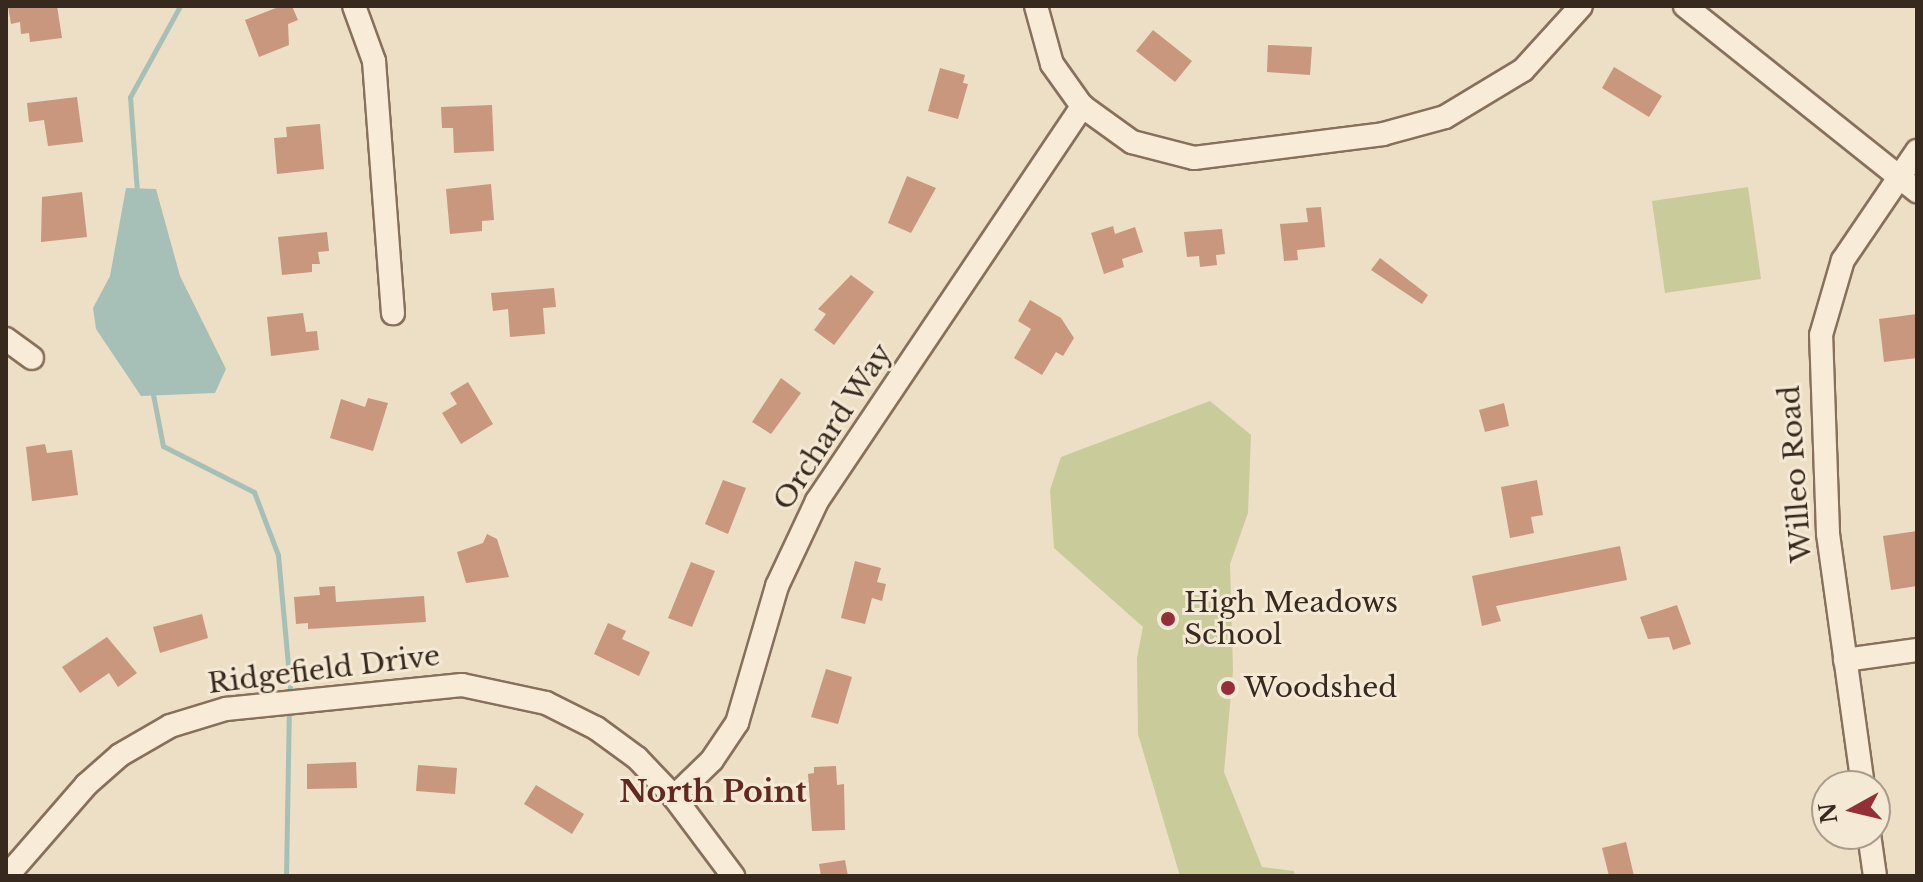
<!DOCTYPE html>
<style>
body{margin:0}
#map{position:relative;width:1923px;height:882px;overflow:hidden;background:#eddec6;font-family:"Libre Baskerville",serif}
div>[style]{position:absolute}
.green>*{inset:0;background:#c9cb9a}
.water>*{inset:0;background:#a7c0b7}
.stream>*{height:5px;margin:-2.5px;padding:0 2.5px;transform-origin:2.5px;border-radius:2.5px;background:#a7c0b7}
.building>*{inset:0;background:#c9977d}
.roads{filter:drop-shadow(2px 0 #87705c) drop-shadow(-2px 0 #87705c) drop-shadow(0 2px #87705c) drop-shadow(0 -2px #87705c)}
.minor>*{height:22px;margin:-11px;padding:0 11px;transform-origin:11px;border-radius:11px;background:#f8ecd9}
.dots>*{width:22px;height:22px;translate:-50% -50%;box-sizing:border-box;border:4px solid #f4e9d5;border-radius:50%}
span{translate:-50% -50%;white-space:nowrap;text-align:center;line-height:1.15;-webkit-text-stroke:6px #f4e9d5;paint-order:stroke}
.street-label{font-size:28px;color:#38291f}
.poi-label{font-size:28px;color:#38291f}
.left{translate:0 -50%;text-align:left}
.neighbourhood-label{font-size:30px;color:#632920;font-weight:700}
.frame{position:absolute;inset:0;border:8px solid #38291f;pointer-events:none}
.north{position:absolute;left:1811px;top:770px;width:80px;height:80px;box-sizing:border-box;background:#f4e9d5;border:2px solid #a99c8c;border-radius:50%;rotate:262deg;font-size:22px;font-weight:700;line-height:32px;text-align:center;color:#38291f}
.north::after{content:'';display:block;margin:auto;width:28px;height:36px;background:#942e37;clip-path:polygon(50% 0,100% 100%,50% 72%,0 100%)}
</style>
<div id="map">
<div class="green">
<div style="clip-path:polygon(1748px 187px,1761px 279px,1665px 293px,1652px 201px)"></div>
<div style="clip-path:polygon(1210px 401px,1251px 435px,1248px 513px,1230px 564px,1233px 671px,1224px 772px,1262px 867px,1294px 871px,1295px 876px,1180px 876px,1138px 734px,1137px 658px,1143px 627px,1054px 548px,1050px 490px,1061px 457px)"></div>
</div>
<div class="water">
<div style="clip-path:polygon(126px 188px,156px 189px,180px 276px,226px 369px,215px 393px,141px 396px,96px 329px,93px 308px,110px 276px)"></div>
</div>
<div class="stream">
<div style="left:137px;top:192px;width:95px;rotate:-94.2deg"></div>
<div style="left:130px;top:97px;width:104px;rotate:-61.2deg"></div>
<div style="left:152px;top:389px;width:58px;rotate:79.1deg"></div>
<div style="left:163px;top:446px;width:102px;rotate:26.8deg"></div>
<div style="left:254px;top:492px;width:67px;rotate:69.1deg"></div>
<div style="left:278px;top:555px;width:143px;rotate:84.8deg"></div>
<div style="left:286px;top:876px;width:169px;rotate:-89deg"></div>
</div>
<div class="building">
<div style="clip-path:polygon(8px 6px,57px 6px,62px 38px,30px 42px,29px 33px,21px 34px,20px 22px,11px 24px)"></div>
<div style="clip-path:polygon(281px 6px,292px 6px,298px 20px,288px 24px,289px 45px,259px 57px,245px 20px)"></div>
<div style="clip-path:polygon(1153px 30px,1192px 61px,1175px 82px,1136px 51px)"></div>
<div style="clip-path:polygon(1268px 45px,1312px 47px,1310px 75px,1267px 72px)"></div>
<div style="clip-path:polygon(1614px 67px,1662px 96px,1649px 117px,1602px 88px)"></div>
<div style="clip-path:polygon(940px 68px,965px 75px,963px 83px,968px 84px,958px 119px,928px 111px)"></div>
<div style="clip-path:polygon(77px 97px,83px 142px,48px 146px,44px 120px,29px 122px,27px 103px)"></div>
<div style="clip-path:polygon(492px 105px,494px 151px,454px 153px,453px 128px,442px 128px,441px 107px)"></div>
<div style="clip-path:polygon(320px 124px,324px 169px,277px 174px,274px 138px,287px 137px,286px 127px)"></div>
<div style="clip-path:polygon(907px 176px,936px 188px,911px 233px,888px 223px)"></div>
<div style="clip-path:polygon(491px 184px,494px 220px,482px 221px,482px 231px,450px 234px,446px 189px)"></div>
<div style="clip-path:polygon(82px 192px,87px 237px,41px 242px,42px 197px)"></div>
<div style="clip-path:polygon(1321px 207px,1325px 247px,1297px 250px,1298px 260px,1284px 261px,1280px 224px,1308px 222px,1306px 208px)"></div>
<div style="clip-path:polygon(1113px 226px,1115px 234px,1135px 227px,1143px 252px,1122px 259px,1124px 267px,1104px 274px,1091px 233px)"></div>
<div style="clip-path:polygon(1222px 229px,1225px 254px,1216px 255px,1217px 265px,1200px 267px,1199px 256px,1187px 257px,1184px 232px)"></div>
<div style="clip-path:polygon(327px 232px,329px 251px,318px 252px,320px 264px,312px 264px,312px 272px,282px 275px,278px 237px)"></div>
<div style="clip-path:polygon(1380px 258px,1428px 295px,1422px 304px,1371px 270px)"></div>
<div style="clip-path:polygon(851px 275px,874px 292px,834px 345px,814px 330px,826px 314px,818px 309px)"></div>
<div style="clip-path:polygon(554px 288px,556px 307px,543px 308px,545px 334px,510px 337px,508px 309px,493px 311px,491px 293px)"></div>
<div style="clip-path:polygon(1030px 300px,1061px 318px,1074px 338px,1063px 356px,1056px 352px,1042px 375px,1014px 358px,1031px 329px,1018px 321px)"></div>
<div style="clip-path:polygon(303px 313px,306px 332px,317px 331px,319px 350px,271px 356px,267px 317px)"></div>
<div style="clip-path:polygon(1917px 314px,1917px 358px,1884px 362px,1879px 319px)"></div>
<div style="clip-path:polygon(781px 378px,801px 393px,771px 434px,752px 422px)"></div>
<div style="clip-path:polygon(468px 382px,493px 424px,461px 444px,442px 413px,457px 404px,450px 393px)"></div>
<div style="clip-path:polygon(368px 398px,388px 403px,373px 451px,330px 438px,341px 399px,365px 407px)"></div>
<div style="clip-path:polygon(1504px 403px,1509px 426px,1485px 432px,1479px 410px)"></div>
<div style="clip-path:polygon(45px 444px,47px 453px,72px 450px,78px 495px,32px 501px,26px 447px)"></div>
<div style="clip-path:polygon(723px 480px,746px 488px,728px 534px,705px 524px)"></div>
<div style="clip-path:polygon(1537px 480px,1543px 515px,1531px 517px,1534px 533px,1510px 538px,1501px 487px)"></div>
<div style="clip-path:polygon(1917px 531px,1917px 586px,1891px 590px,1883px 536px)"></div>
<div style="clip-path:polygon(487px 534px,497px 539px,509px 577px,466px 583px,457px 552px,483px 543px)"></div>
<div style="clip-path:polygon(1620px 546px,1627px 580px,1496px 606px,1501px 621px,1482px 626px,1472px 576px)"></div>
<div style="clip-path:polygon(855px 561px,881px 568px,877px 582px,886px 584px,882px 601px,872px 598px,865px 624px,841px 618px)"></div>
<div style="clip-path:polygon(691px 562px,715px 571px,692px 627px,668px 618px)"></div>
<div style="clip-path:polygon(335px 586px,336px 602px,424px 596px,426px 622px,308px 629px,308px 623px,296px 624px,294px 597px,320px 595px,319px 587px)"></div>
<div style="clip-path:polygon(1677px 605px,1691px 644px,1673px 650px,1669px 637px,1648px 639px,1640px 617px)"></div>
<div style="clip-path:polygon(202px 614px,208px 638px,160px 653px,153px 627px)"></div>
<div style="clip-path:polygon(608px 623px,626px 631px,622px 639px,650px 652px,639px 676px,594px 654px)"></div>
<div style="clip-path:polygon(107px 637px,137px 673px,118px 687px,109px 673px,80px 693px,62px 667px)"></div>
<div style="clip-path:polygon(826px 669px,852px 677px,838px 724px,811px 717px)"></div>
<div style="clip-path:polygon(356px 762px,357px 788px,307px 789px,307px 764px)"></div>
<div style="clip-path:polygon(418px 765px,457px 768px,455px 794px,416px 791px)"></div>
<div style="clip-path:polygon(836px 766px,837px 785px,844px 784px,845px 830px,812px 831px,808px 774px,814px 773px,814px 767px)"></div>
<div style="clip-path:polygon(536px 785px,584px 814px,572px 834px,524px 804px)"></div>
<div style="clip-path:polygon(1626px 842px,1634px 876px,1609px 876px,1602px 848px)"></div>
<div style="clip-path:polygon(845px 860px,848px 876px,821px 876px,819px 864px)"></div>
</div>
<div class="roads">
<div class="minor">
<div style="left:354px;top:6px;width:59px;rotate:70deg"></div>
<div style="left:374px;top:61px;width:253px;rotate:85.7deg"></div>
<div style="left:1036px;top:6px;width:60px;rotate:74.6deg"></div>
<div style="left:1052px;top:64px;width:52px;rotate:54.5deg"></div>
<div style="left:1082px;top:106px;width:62px;rotate:35.8deg"></div>
<div style="left:1132px;top:142px;width:64px;rotate:14.5deg"></div>
<div style="left:1194px;top:158px;width:191px;rotate:-7.2deg"></div>
<div style="left:1383px;top:134px;width:64px;rotate:-15.3deg"></div>
<div style="left:1445px;top:117px;width:91px;rotate:-31.1deg"></div>
<div style="left:1523px;top:70px;width:86px;rotate:-47.8deg"></div>
<div style="left:1685px;top:6px;width:297px;rotate:38.6deg"></div>
<div style="left:6px;top:339px;width:32px;rotate:36deg"></div>
<div style="left:1845px;top:660px;width:73px;rotate:-7.9deg"></div>
<div style="left:1863px;top:786px;width:255px;rotate:-97.9deg"></div>
<div style="left:1828px;top:533px;width:198px;rotate:-92deg"></div>
<div style="left:1821px;top:335px;width:78px;rotate:-73.7deg"></div>
<div style="left:1843px;top:260px;width:132px;rotate:-55.8deg"></div>
<div style="left:674px;top:797px;width:53px;rotate:-44.2deg"></div>
<div style="left:712px;top:760px;width:45px;rotate:-56deg"></div>
<div style="left:737px;top:723px;width:143px;rotate:-73.7deg"></div>
<div style="left:777px;top:586px;width:94px;rotate:-64.8deg"></div>
<div style="left:817px;top:501px;width:476px;rotate:-56.1deg"></div>
<div style="left:1869px;top:834px;width:42px;rotate:81.9deg"></div>
<div style="left:7px;top:876px;width:121px;rotate:-49deg"></div>
<div style="left:86px;top:785px;width:45px;rotate:-41.4deg"></div>
<div style="left:120px;top:755px;width:58px;rotate:-30.1deg"></div>
<div style="left:170px;top:726px;width:59px;rotate:-16.9deg"></div>
<div style="left:226px;top:709px;width:237px;rotate:-5.8deg"></div>
<div style="left:462px;top:685px;width:86px;rotate:12.1deg"></div>
<div style="left:546px;top:703px;width:56px;rotate:26.6deg"></div>
<div style="left:596px;top:728px;width:51px;rotate:36.2deg"></div>
<div style="left:637px;top:758px;width:54px;rotate:46.5deg"></div>
<div style="left:674px;top:797px;width:99px;rotate:53.2deg"></div>
</div>
</div>
<div class="dots">
<div style="left:1168px;top:619px;background:#942e37"></div>
<div style="left:1228px;top:688px;background:#942e37"></div>
</div>
<div class="street-label">
<span style="left:833px;top:427px;rotate:-57deg">Orchard Way</span>
<span style="left:1796px;top:474px;rotate:-94deg">Willeo Road</span>
<span style="left:324px;top:670px;rotate:-7deg">Ridgefield Drive</span>
</div>
<div class="poi-label">
<span class="left" style="left:1184px;top:619px">High Meadows<br>School</span>
<span class="left" style="left:1244px;top:688px">Woodshed</span>
</div>
<div class="neighbourhood-label">
<span style="left:713px;top:792px">North Point</span>
</div>
<div class="frame"></div>
<div class="north">N</div>
</div>
